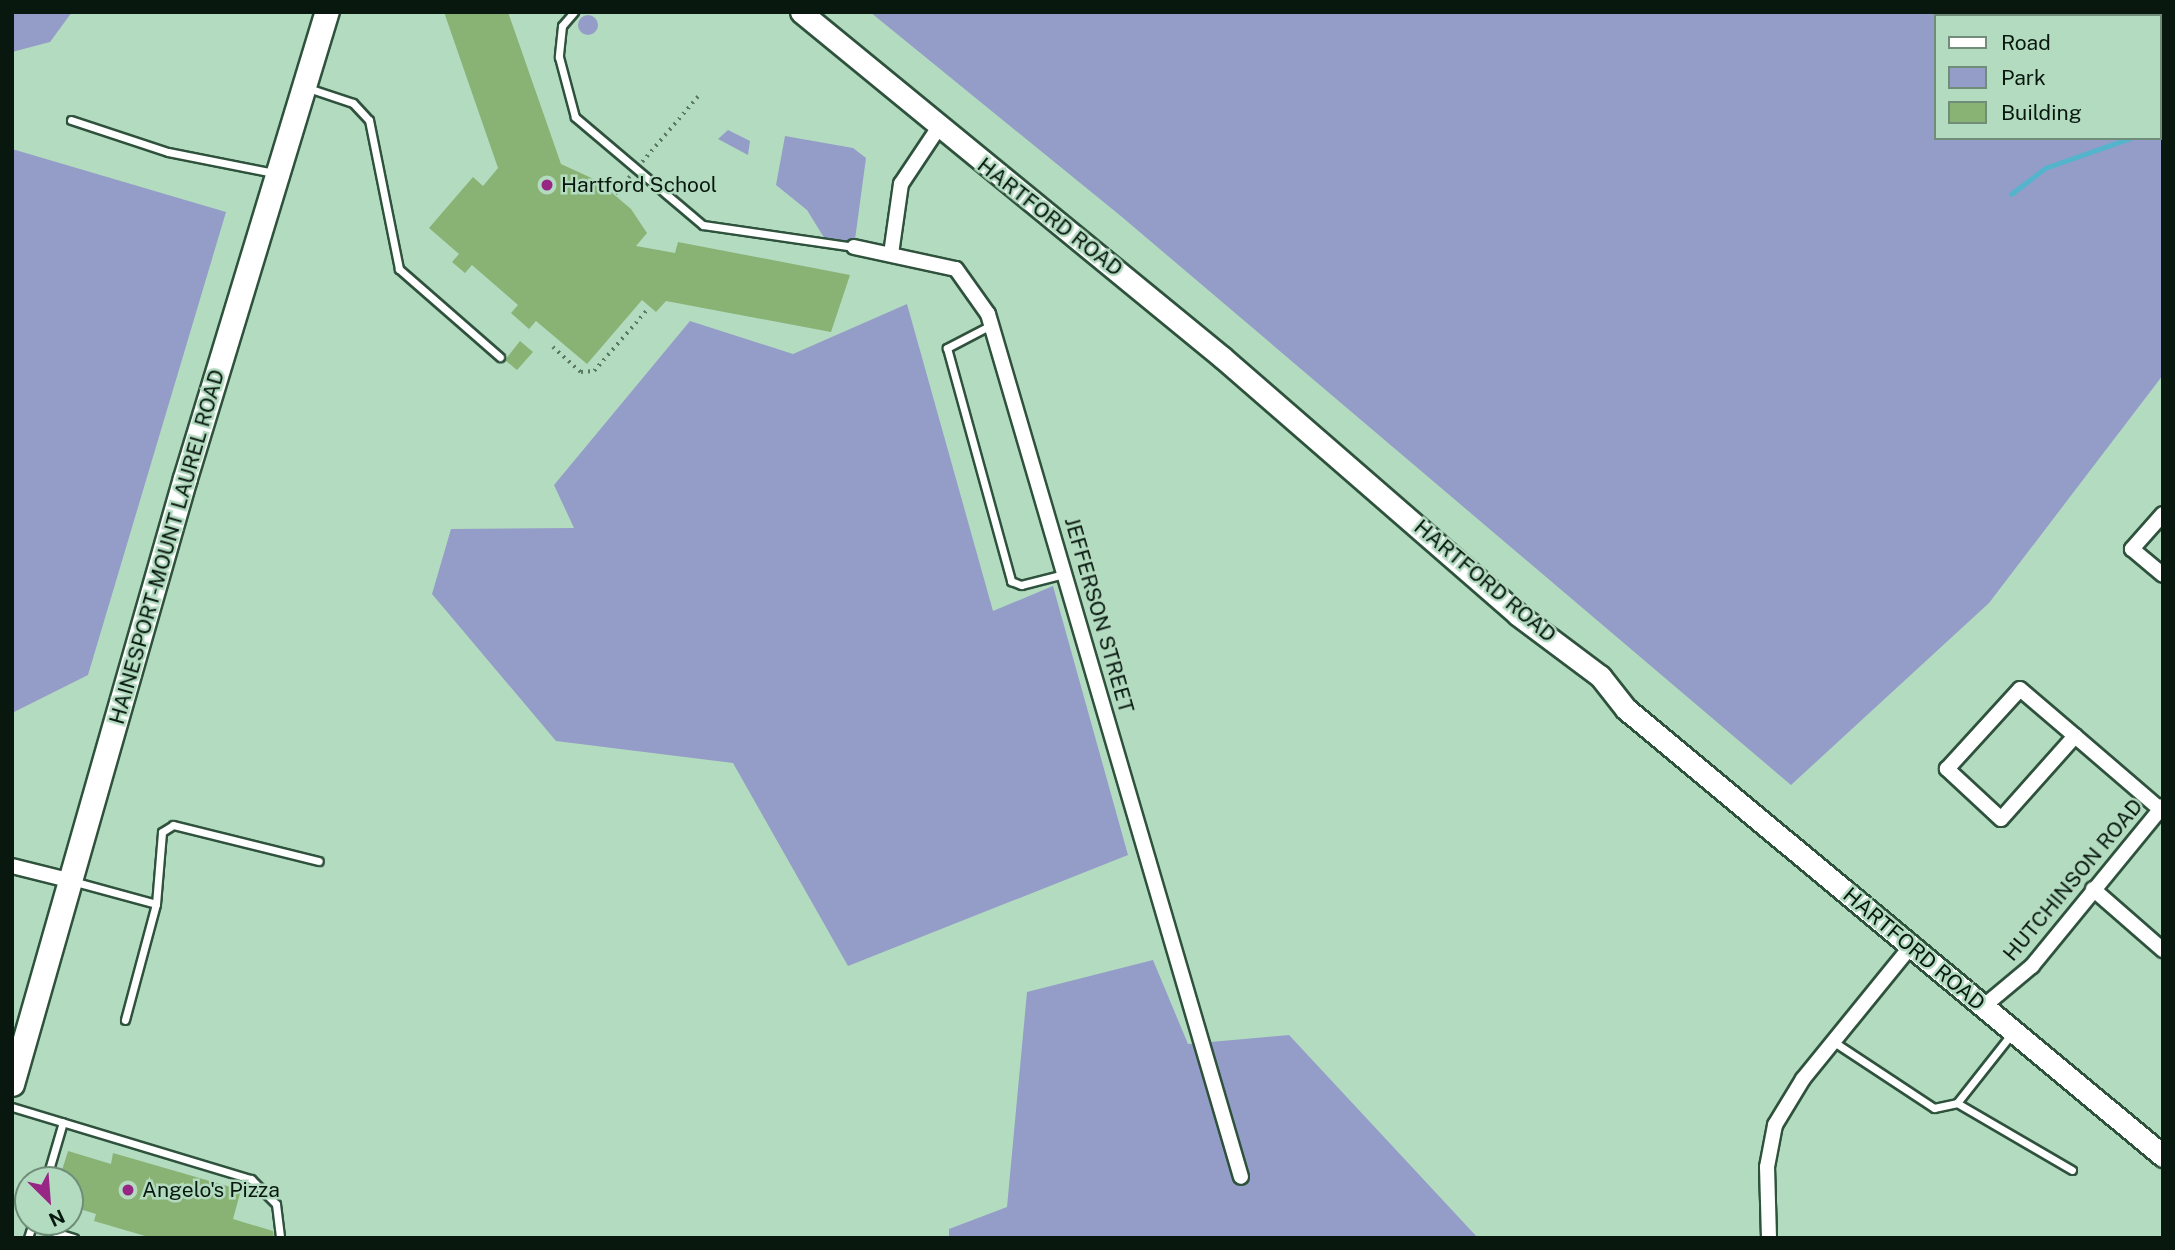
<!DOCTYPE html>
<style>
body{margin:0}
#map{position:relative;width:2175px;height:1250px;overflow:hidden;background:#b3dbc0;font-family:"Public Sans",sans-serif}
div>[style]{position:absolute}
.green>*{inset:0;background:#949dc7}
.round{border-radius:50%}
.stream>*{height:5px;margin:-2.5px;padding:0 2.5px;transform-origin:2.5px;border-radius:2.5px;background:#54b4cb}
.building>*{inset:0;background:#89b275}
.path>*{height:3.5px;margin-top:-1.75px;transform-origin:0;background:repeating-linear-gradient(90deg,#5c7866 0 2px,transparent 0 7px)}
.roads{filter:drop-shadow(2px 0 #2f523d) drop-shadow(-2px 0 #2f523d) drop-shadow(0 2px #2f523d) drop-shadow(0 -2px #2f523d)}
.lane>*{height:7px;margin:-3.5px;padding:0 3.5px;transform-origin:3.5px;border-radius:3.5px;background:#fff}
.street>*{height:14px;margin:-7px;padding:0 7px;transform-origin:7px;border-radius:7px;background:#fff}
.secondary>*{height:21px;margin:-10.5px;padding:0 10.5px;transform-origin:10.5px;border-radius:10.5px;background:#fff}
.primary>*{height:23px;margin:-11.5px;padding:0 11.5px;transform-origin:11.5px;border-radius:11.5px;background:#fff}
.dots>*{width:19px;height:19px;translate:-50% -50%;box-sizing:border-box;border:4px solid #b3dbc0;border-radius:50%}
span{translate:-50% -50%;white-space:nowrap;text-align:center;line-height:1.15;-webkit-text-stroke:5px #b3dbc0;paint-order:stroke}
.poi-label{font-size:21px;color:#09180f}
.left{translate:0 -50%;text-align:left}
.street-label{font-size:21px;color:#09180f}
.frame{position:absolute;inset:0;border:14px solid #09180f;pointer-events:none}
.legend{position:absolute;left:1934px;top:14px;width:228px;height:126px;box-sizing:border-box;background:#b3dbc0;border:2px solid #6f8d79;margin:0;padding:9px 12px;list-style:none;font-size:21px;color:#09180f}
.legend li{display:flex;align-items:center;gap:14px;height:35px}
.legend b{width:35px;border:2px solid #6f8d79}
.north{position:absolute;left:14px;top:1166px;width:70px;height:70px;box-sizing:border-box;background:#b3dbc0;border:2px solid #6f8d79;border-radius:50%;rotate:155deg;font-size:19px;font-weight:700;line-height:28px;text-align:center;color:#09180f}
.north::after{content:'';display:block;margin:auto;width:24px;height:32px;background:#972684;clip-path:polygon(50% 0,100% 100%,50% 72%,0 100%)}
</style>
<div id="map">
<div class="green">
<div style="clip-path:polygon(12px 12px,72px 12px,50px 42px,12px 52px)"></div>
<div style="clip-path:polygon(evenodd,870px 12px,2163px 12px,2163px 375px,1989px 603px,1791px 785px,1122px 217px,870px 12px,1935px 16px,2159px 16px,2159px 138px,1935px 138px,1935px 16px)"></div>
<div class="round" style="left:578px;top:15px;width:20px;height:20px"></div>
<div style="clip-path:polygon(728px 130px,750px 141px,748px 155px,718px 139px)"></div>
<div style="clip-path:polygon(785px 136px,853px 148px,866px 158px,854px 247px,828px 244px,807px 210px,776px 185px)"></div>
<div style="clip-path:polygon(12px 149px,226px 212px,88px 675px,12px 713px)"></div>
<div style="clip-path:polygon(907px 304px,993px 611px,1053px 586px,1128px 855px,848px 966px,733px 763px,556px 741px,432px 594px,451px 529px,574px 528px,554px 485px,690px 321px,793px 354px)"></div>
<div style="clip-path:polygon(1153px 960px,1188px 1044px,1289px 1035px,1478px 1238px,949px 1238px,949px 1229px,1007px 1207px,1027px 992px)"></div>
</div>
<div class="stream">
<div style="left:2159px;top:127px;width:4px;rotate:-27deg"></div>
<div style="left:2011px;top:194px;width:43px;rotate:-37.4deg"></div>
<div style="left:2045px;top:168px;width:90px;rotate:-19.4deg"></div>
</div>
<div class="building">
<div style="clip-path:polygon(444px 12px,508px 12px,561px 164px,598px 181px,631px 209px,647px 233px,636px 246px,675px 253px,678px 242px,850px 275px,831px 332px,666px 301px,656px 312px,642px 300px,587px 364px,536px 321px,529px 329px,511px 313px,518px 305px,472px 265px,465px 273px,452px 262px,459px 254px,429px 228px,473px 177px,483px 186px,498px 168px)"></div>
<div style="clip-path:polygon(520px 341px,533px 352px,517px 370px,505px 360px)"></div>
<div style="clip-path:polygon(68px 1151px,111px 1164px,113px 1153px,241px 1190px,233px 1219px,273px 1231px,274px 1238px,152px 1238px,94px 1221px,96px 1214px,70px 1206px,70px 1180px,59px 1180px)"></div>
</div>
<div class="path">
<div style="left:642px;top:162px;width:89px;rotate:-49.5deg"></div>
<div style="left:615px;top:194px;width:23px;rotate:-50deg"></div>
<div style="left:553px;top:347px;width:38px;rotate:42deg"></div>
<div style="left:581px;top:372px;width:13px;rotate:-4deg"></div>
<div style="left:594px;top:371px;width:81px;rotate:-49deg"></div>
</div>
<div class="roads">
<div class="lane">
<div style="left:574px;top:12px;width:18px;rotate:131deg"></div>
<div style="left:562px;top:26px;width:31px;rotate:96deg"></div>
<div style="left:559px;top:57px;width:62px;rotate:75.1deg"></div>
<div style="left:575px;top:117px;width:167px;rotate:40.2deg"></div>
<div style="left:703px;top:225px;width:153px;rotate:8.3deg"></div>
<div style="left:308px;top:88px;width:47px;rotate:18.4deg"></div>
<div style="left:353px;top:103px;width:23px;rotate:47deg"></div>
<div style="left:369px;top:120px;width:152px;rotate:78.6deg"></div>
<div style="left:399px;top:269px;width:134px;rotate:41.1deg"></div>
<div style="left:71px;top:120px;width:102px;rotate:18.3deg"></div>
<div style="left:168px;top:152px;width:108px;rotate:11.2deg"></div>
<div style="left:991px;top:325px;width:50px;rotate:152.4deg"></div>
<div style="left:947px;top:348px;width:242px;rotate:74.6deg"></div>
<div style="left:1011px;top:581px;width:11px;rotate:22deg"></div>
<div style="left:1021px;top:585px;width:44px;rotate:-14.3deg"></div>
<div style="left:72px;top:881px;width:87px;rotate:15.3deg"></div>
<div style="left:156px;top:904px;width:120px;rotate:105deg"></div>
<div style="left:156px;top:904px;width:72px;rotate:-85.2deg"></div>
<div style="left:162px;top:832px;width:13px;rotate:-32deg"></div>
<div style="left:173px;top:825px;width:150px;rotate:13.9deg"></div>
<div style="left:2013px;top:1032px;width:90px;rotate:128.3deg"></div>
<div style="left:1957px;top:1103px;width:133px;rotate:30.2deg"></div>
<div style="left:1834px;top:1042px;width:120px;rotate:33.4deg"></div>
<div style="left:1934px;top:1108px;width:24px;rotate:-12deg"></div>
<div style="left:12px;top:1107px;width:250px;rotate:16.8deg"></div>
<div style="left:251px;top:1179px;width:35px;rotate:45deg"></div>
<div style="left:276px;top:1204px;width:34px;rotate:83deg"></div>
<div style="left:46px;top:1180px;width:60px;rotate:-73.7deg"></div>
<div style="left:32px;top:1225px;width:44px;rotate:17.2deg"></div>
<div style="left:28px;top:1238px;width:16px;rotate:-72deg"></div>
</div>
<div class="street">
<div style="left:854px;top:247px;width:104px;rotate:12.2deg"></div>
<div style="left:956px;top:269px;width:55px;rotate:54.6deg"></div>
<div style="left:988px;top:314px;width:899px;rotate:73.66deg"></div>
<div style="left:891px;top:254px;width:71px;rotate:-81.9deg"></div>
<div style="left:901px;top:184px;width:65px;rotate:-56.3deg"></div>
<div style="left:2163px;top:514px;width:47px;rotate:131.5deg"></div>
<div style="left:2132px;top:549px;width:40px;rotate:40deg"></div>
<div style="left:2075px;top:736px;width:111px;rotate:131.7deg"></div>
<div style="left:2001px;top:819px;width:74px;rotate:-137.2deg"></div>
<div style="left:1947px;top:769px;width:108px;rotate:-47.6deg"></div>
<div style="left:2020px;top:689px;width:72px;rotate:40.5deg"></div>
<div style="left:2075px;top:736px;width:112px;rotate:40.7deg"></div>
<div style="left:12px;top:866px;width:62px;rotate:14deg"></div>
<div style="left:2093px;top:889px;width:93px;rotate:41.1deg"></div>
<div style="left:1983px;top:1007px;width:64px;rotate:-39.9deg"></div>
<div style="left:2032px;top:966px;width:207px;rotate:-50.7deg"></div>
<div style="left:1769px;top:1238px;width:71px;rotate:-91.6deg"></div>
<div style="left:1767px;top:1167px;width:43px;rotate:-79.2deg"></div>
<div style="left:1775px;top:1125px;width:54px;rotate:-58.7deg"></div>
<div style="left:1803px;top:1079px;width:171px;rotate:-50.9deg"></div>
</div>
<div class="secondary">
<div style="left:801px;top:12px;width:546px;rotate:39.35deg"></div>
<div style="left:1223px;top:358px;width:390px;rotate:41deg"></div>
<div style="left:1517px;top:614px;width:104px;rotate:36.8deg"></div>
<div style="left:1600px;top:676px;width:42px;rotate:51.8deg"></div>
<div style="left:1626px;top:709px;width:699px;rotate:39.77deg"></div>
</div>
<div class="primary">
<div style="left:12px;top:1084px;width:630px;rotate:-74.07deg"></div>
<div style="left:185px;top:478px;width:487px;rotate:-73.1deg"></div>
</div>
</div>
<div class="dots">
<div style="left:547px;top:185px;background:#972684"></div>
<div style="left:128px;top:1190px;background:#972684"></div>
</div>
<div class="poi-label">
<span class="left" style="left:561px;top:185px">Hartford School</span>
<span class="left" style="left:142px;top:1190px">Angelo's Pizza</span>
</div>
<div class="street-label">
<span style="left:1050px;top:217px;rotate:38deg">HARTFORD ROAD</span>
<span style="left:167px;top:547px;rotate:-74deg">HAINESPORT-MOUNT LAUREL ROAD</span>
<span style="left:1485px;top:581px;rotate:40deg">HARTFORD ROAD</span>
<span style="left:1099px;top:615px;rotate:74deg">JEFFERSON STREET</span>
<span style="left:2073px;top:880px;rotate:-50deg">HUTCHINSON ROAD</span>
<span style="left:1914px;top:949px;rotate:40deg">HARTFORD ROAD</span>
</div>
<div class="frame"></div>
<ul class="legend">
<li><b style="height:9px;background:#fff"></b>Road</li>
<li><b style="height:19px;background:#949dc7"></b>Park</li>
<li><b style="height:19px;background:#89b275"></b>Building</li>
</ul>
<div class="north">N</div>
</div>
